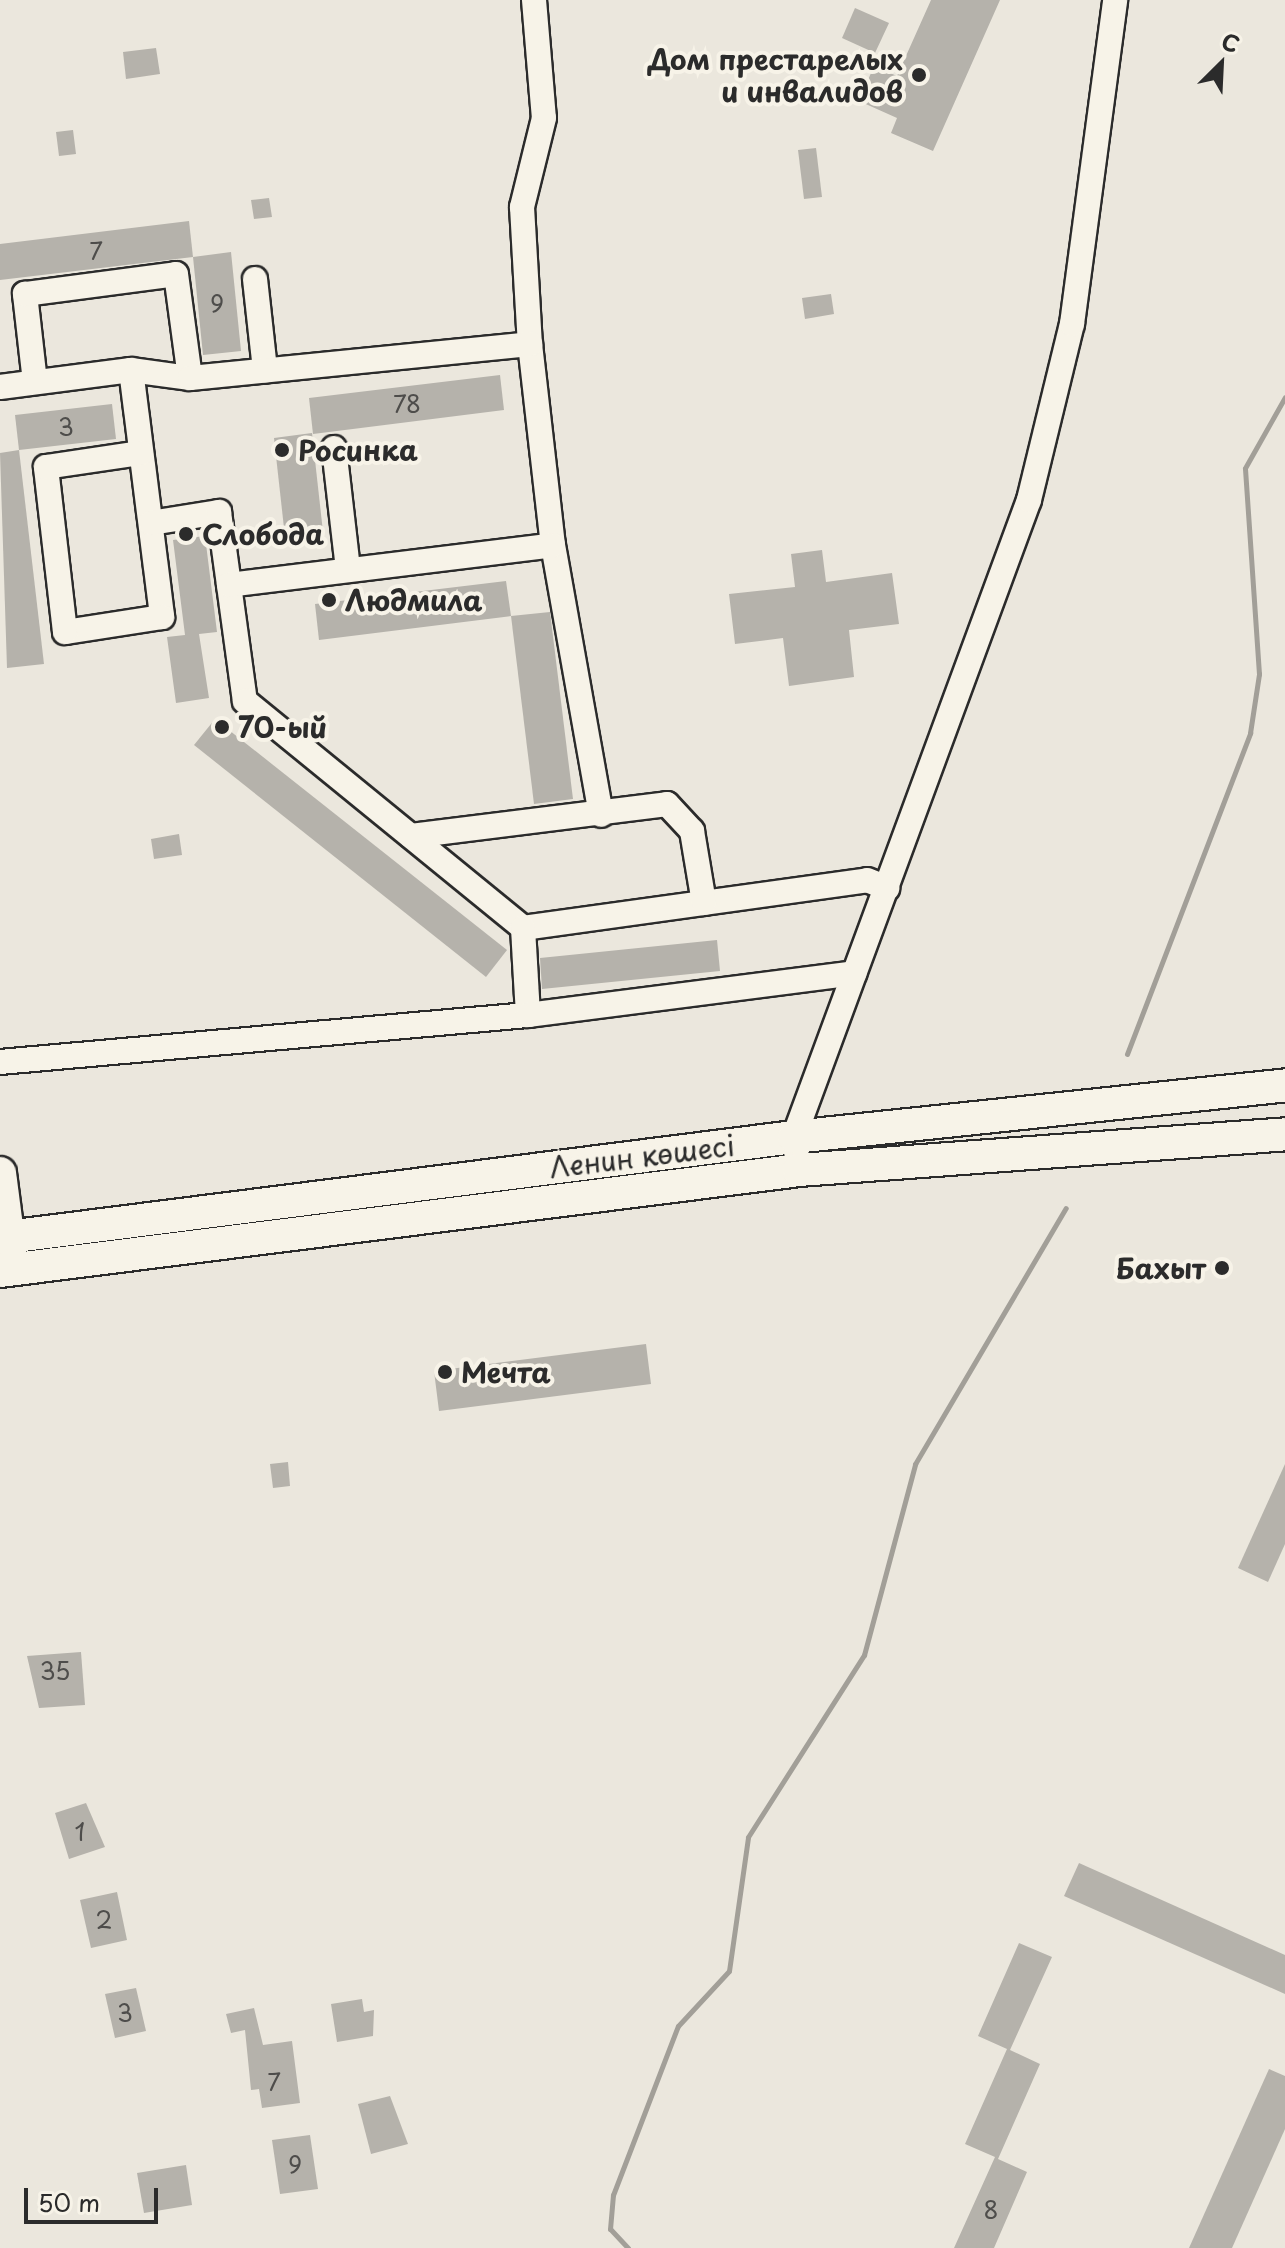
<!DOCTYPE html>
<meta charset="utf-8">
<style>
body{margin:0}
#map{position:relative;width:1285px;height:2248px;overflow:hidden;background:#ebe7dd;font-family:"Playpen Sans",sans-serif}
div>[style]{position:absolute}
.stream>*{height:5px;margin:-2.5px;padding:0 2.5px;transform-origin:2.5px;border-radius:2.5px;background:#a29f98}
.building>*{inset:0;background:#b5b2ab}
.roads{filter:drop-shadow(2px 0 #2b2b2b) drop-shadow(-2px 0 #2b2b2b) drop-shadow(0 2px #2b2b2b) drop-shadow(0 -2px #2b2b2b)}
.minor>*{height:24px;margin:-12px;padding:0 12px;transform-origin:12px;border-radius:12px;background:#f7f3e8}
.major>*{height:32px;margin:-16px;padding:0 16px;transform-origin:16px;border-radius:16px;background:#f7f3e8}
.dots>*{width:22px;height:22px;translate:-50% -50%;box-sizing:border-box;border:4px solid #f7f3e8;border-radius:50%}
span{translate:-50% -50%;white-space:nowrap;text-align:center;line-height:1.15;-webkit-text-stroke:8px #f7f3e8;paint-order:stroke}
.number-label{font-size:24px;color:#4e4d4b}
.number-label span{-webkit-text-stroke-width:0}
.poi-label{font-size:28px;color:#2b2b2b;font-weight:700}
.right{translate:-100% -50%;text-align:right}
.left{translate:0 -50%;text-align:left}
.street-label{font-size:28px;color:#2b2b2b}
.north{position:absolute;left:1181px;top:24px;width:80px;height:80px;-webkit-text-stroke:6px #f7f3e8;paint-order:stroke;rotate:24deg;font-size:22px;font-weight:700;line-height:32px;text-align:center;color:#2b2b2b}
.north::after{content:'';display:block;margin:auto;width:28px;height:36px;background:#2b2b2b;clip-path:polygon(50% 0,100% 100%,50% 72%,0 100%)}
.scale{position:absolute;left:24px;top:2188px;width:134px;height:36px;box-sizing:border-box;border:4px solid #2b2b2b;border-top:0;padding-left:10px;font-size:24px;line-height:28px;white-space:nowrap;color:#2b2b2b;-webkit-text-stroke:6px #f7f3e8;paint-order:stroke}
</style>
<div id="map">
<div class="stream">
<div style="left:1127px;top:1054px;width:344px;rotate:-69deg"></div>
<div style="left:1250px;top:733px;width:60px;rotate:-81.3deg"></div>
<div style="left:1259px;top:674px;width:206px;rotate:-93.9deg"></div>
<div style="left:1245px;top:468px;width:81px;rotate:-60.6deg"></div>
<div style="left:628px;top:2248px;width:26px;rotate:-133deg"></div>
<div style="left:610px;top:2229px;width:34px;rotate:-85deg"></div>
<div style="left:613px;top:2195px;width:181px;rotate:-69deg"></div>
<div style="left:678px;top:2026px;width:75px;rotate:-47.2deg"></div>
<div style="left:729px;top:1971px;width:135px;rotate:-81.9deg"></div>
<div style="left:748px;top:1837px;width:216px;rotate:-57.5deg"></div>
<div style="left:864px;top:1655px;width:198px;rotate:-75deg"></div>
<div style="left:915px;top:1464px;width:297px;rotate:-59.5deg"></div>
</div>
<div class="building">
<div style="clip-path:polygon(931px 0,1000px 0,933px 151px,891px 133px,897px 118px,859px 101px,874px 66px,897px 76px)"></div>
<div style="clip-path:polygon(855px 8px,889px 23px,875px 53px,842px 38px)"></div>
<div style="clip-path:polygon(156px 48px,160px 74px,126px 79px,123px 52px)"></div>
<div style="clip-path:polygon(73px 130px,76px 154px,59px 156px,56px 132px)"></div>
<div style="clip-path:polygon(816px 148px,822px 197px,804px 199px,798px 150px)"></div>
<div style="clip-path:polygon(269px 198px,272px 217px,254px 219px,251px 200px)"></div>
<div style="clip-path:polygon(189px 221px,193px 257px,0 280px,0 244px)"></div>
<div style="clip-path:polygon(231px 252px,241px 351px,203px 355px,193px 257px)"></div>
<div style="clip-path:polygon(831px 294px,834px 314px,805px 319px,802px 298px)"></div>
<div style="clip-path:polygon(500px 375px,504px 410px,313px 434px,309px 398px)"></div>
<div style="clip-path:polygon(112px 404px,116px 439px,19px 450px,15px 415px)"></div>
<div style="clip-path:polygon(312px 433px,323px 532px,285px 537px,274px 438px)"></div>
<div style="clip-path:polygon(19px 450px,44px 664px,7px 668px,0 453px)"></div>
<div style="clip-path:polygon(205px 536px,217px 632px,199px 634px,209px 698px,176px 703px,167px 637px,185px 635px,173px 540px)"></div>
<div style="clip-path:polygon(822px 550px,826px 582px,892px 573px,899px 624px,849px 630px,854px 677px,789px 686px,783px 638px,735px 644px,729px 594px,795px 587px,791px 554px)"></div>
<div style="clip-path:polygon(506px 581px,511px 616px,319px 640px,315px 604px)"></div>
<div style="clip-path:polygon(550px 612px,573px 799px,534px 804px,511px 616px)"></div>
<div style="clip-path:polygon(215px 719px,507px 950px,486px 977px,194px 745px)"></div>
<div style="clip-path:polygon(179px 834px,182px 855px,154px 859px,151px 839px)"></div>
<div style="clip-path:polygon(717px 940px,720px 971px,542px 989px,540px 958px)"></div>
<div style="clip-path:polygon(646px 1344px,651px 1384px,439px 1411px,434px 1371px)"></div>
<div style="clip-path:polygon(288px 1462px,290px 1486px,273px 1488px,270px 1464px)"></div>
<div style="clip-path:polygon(1285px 1464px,1285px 1544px,1268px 1582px,1238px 1568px)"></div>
<div style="clip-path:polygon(81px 1652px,85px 1705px,39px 1708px,27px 1656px)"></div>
<div style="clip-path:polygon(86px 1803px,105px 1847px,69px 1859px,55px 1813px)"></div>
<div style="clip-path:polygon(1079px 1863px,1285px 1955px,1285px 1994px,1064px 1896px)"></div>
<div style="clip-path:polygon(117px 1892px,127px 1940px,91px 1948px,80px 1900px)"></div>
<div style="clip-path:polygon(1019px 1943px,1052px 1957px,1010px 2050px,1040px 2064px,998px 2159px,1027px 2172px,994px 2248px,954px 2248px,995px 2157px,965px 2144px,1007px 2049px,978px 2036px)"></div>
<div style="clip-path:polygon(136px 1988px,146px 2031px,115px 2038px,105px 1994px)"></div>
<div style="clip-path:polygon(362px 1999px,364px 2012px,374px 2010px,373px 2036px,337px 2042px,331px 2004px)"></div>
<div style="clip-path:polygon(254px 2008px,263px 2045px,292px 2041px,300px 2103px,262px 2108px,259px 2089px,251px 2090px,245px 2030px,231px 2033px,226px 2014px)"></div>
<div style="clip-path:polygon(1269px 2069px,1285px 2076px,1285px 2129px,1232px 2248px,1189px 2248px)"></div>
<div style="clip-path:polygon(390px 2096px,408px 2144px,371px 2154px,358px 2104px)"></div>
<div style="clip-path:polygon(310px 2135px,318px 2189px,280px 2194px,272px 2140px)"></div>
<div style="clip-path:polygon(186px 2165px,192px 2205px,144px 2213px,137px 2173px)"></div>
</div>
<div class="roads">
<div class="minor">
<div style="left:534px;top:0;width:118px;rotate:85.2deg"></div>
<div style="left:544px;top:118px;width:92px;rotate:103.9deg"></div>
<div style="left:522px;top:207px;width:137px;rotate:86.7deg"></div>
<div style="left:530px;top:344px;width:202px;rotate:83.5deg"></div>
<div style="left:553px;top:545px;width:274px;rotate:79.9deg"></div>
<div style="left:255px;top:279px;width:92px;rotate:83.7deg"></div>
<div style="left:131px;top:370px;width:249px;rotate:82.8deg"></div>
<div style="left:162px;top:617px;width:98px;rotate:171.2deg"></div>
<div style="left:65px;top:632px;width:166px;rotate:-96.6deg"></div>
<div style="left:46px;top:467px;width:96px;rotate:-8.4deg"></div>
<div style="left:35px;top:382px;width:89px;rotate:-96.5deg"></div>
<div style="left:25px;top:294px;width:152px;rotate:-7.5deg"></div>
<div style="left:176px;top:274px;width:105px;rotate:82.3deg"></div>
<div style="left:0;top:387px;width:132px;rotate:-7.4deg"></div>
<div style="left:131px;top:370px;width:60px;rotate:7.7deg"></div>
<div style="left:190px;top:378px;width:342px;rotate:-5.7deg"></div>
<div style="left:334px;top:448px;width:122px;rotate:83.4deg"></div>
<div style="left:151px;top:523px;width:69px;rotate:-9.2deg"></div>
<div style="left:219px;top:512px;width:191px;rotate:82.2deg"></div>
<div style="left:245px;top:701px;width:359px;rotate:39.2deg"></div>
<div style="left:523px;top:928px;width:347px;rotate:-7.9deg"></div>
<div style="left:867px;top:880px;width:22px;rotate:22deg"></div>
<div style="left:229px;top:585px;width:326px;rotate:-7deg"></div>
<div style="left:411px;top:836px;width:258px;rotate:-7.1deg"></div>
<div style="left:667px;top:804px;width:37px;rotate:47deg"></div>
<div style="left:692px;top:831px;width:73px;rotate:80.5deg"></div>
<div style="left:523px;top:928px;width:87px;rotate:86.7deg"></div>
<div style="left:0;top:1062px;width:530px;rotate:-5.09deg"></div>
<div style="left:528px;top:1015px;width:329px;rotate:-7.3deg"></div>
<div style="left:799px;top:1170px;width:33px;rotate:-99deg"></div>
<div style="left:794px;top:1137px;width:679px;rotate:-69.75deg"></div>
<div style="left:1029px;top:500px;width:181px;rotate:-76.3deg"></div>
<div style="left:1072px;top:324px;width:327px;rotate:-82.4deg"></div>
</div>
<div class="major">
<div style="left:0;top:1173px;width:86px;rotate:82.6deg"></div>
<div style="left:0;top:1238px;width:800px;rotate:-7.25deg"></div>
<div style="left:794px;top:1137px;width:494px;rotate:-6deg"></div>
<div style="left:0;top:1271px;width:805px;rotate:-7.2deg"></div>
<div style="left:799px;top:1170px;width:487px;rotate:-4.2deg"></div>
</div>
</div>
<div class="dots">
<div style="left:919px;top:75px;background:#2b2b2b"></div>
<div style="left:282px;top:450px;background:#2b2b2b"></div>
<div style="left:186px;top:534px;background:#2b2b2b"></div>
<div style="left:329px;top:600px;background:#2b2b2b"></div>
<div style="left:222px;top:727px;background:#2b2b2b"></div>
<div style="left:1222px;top:1268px;background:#2b2b2b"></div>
<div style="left:445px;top:1372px;background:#2b2b2b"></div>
</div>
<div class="number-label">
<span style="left:96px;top:251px">7</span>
<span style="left:217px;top:304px">9</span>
<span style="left:407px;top:404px">78</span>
<span style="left:66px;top:427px">3</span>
<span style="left:55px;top:1671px">35</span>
<span style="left:80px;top:1832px">1</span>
<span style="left:104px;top:1920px">2</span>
<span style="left:125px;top:2013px">3</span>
<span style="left:274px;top:2082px">7</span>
<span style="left:295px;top:2165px">9</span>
<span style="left:991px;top:2210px">8</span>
</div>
<div class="poi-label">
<span class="right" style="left:903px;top:75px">Дом престарелых<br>и инвалидов</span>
<span class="left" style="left:298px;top:450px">Росинка</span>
<span class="left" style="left:202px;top:534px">Слобода</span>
<span class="left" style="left:345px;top:600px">Людмила</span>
<span class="left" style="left:238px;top:727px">70-ый</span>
<span class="right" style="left:1206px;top:1268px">Бахыт</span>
<span class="left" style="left:461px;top:1372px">Мечта</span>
</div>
<div class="street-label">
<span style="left:642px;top:1156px;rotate:-7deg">Ленин көшесі</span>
</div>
<div class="north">С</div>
<div class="scale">50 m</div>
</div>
